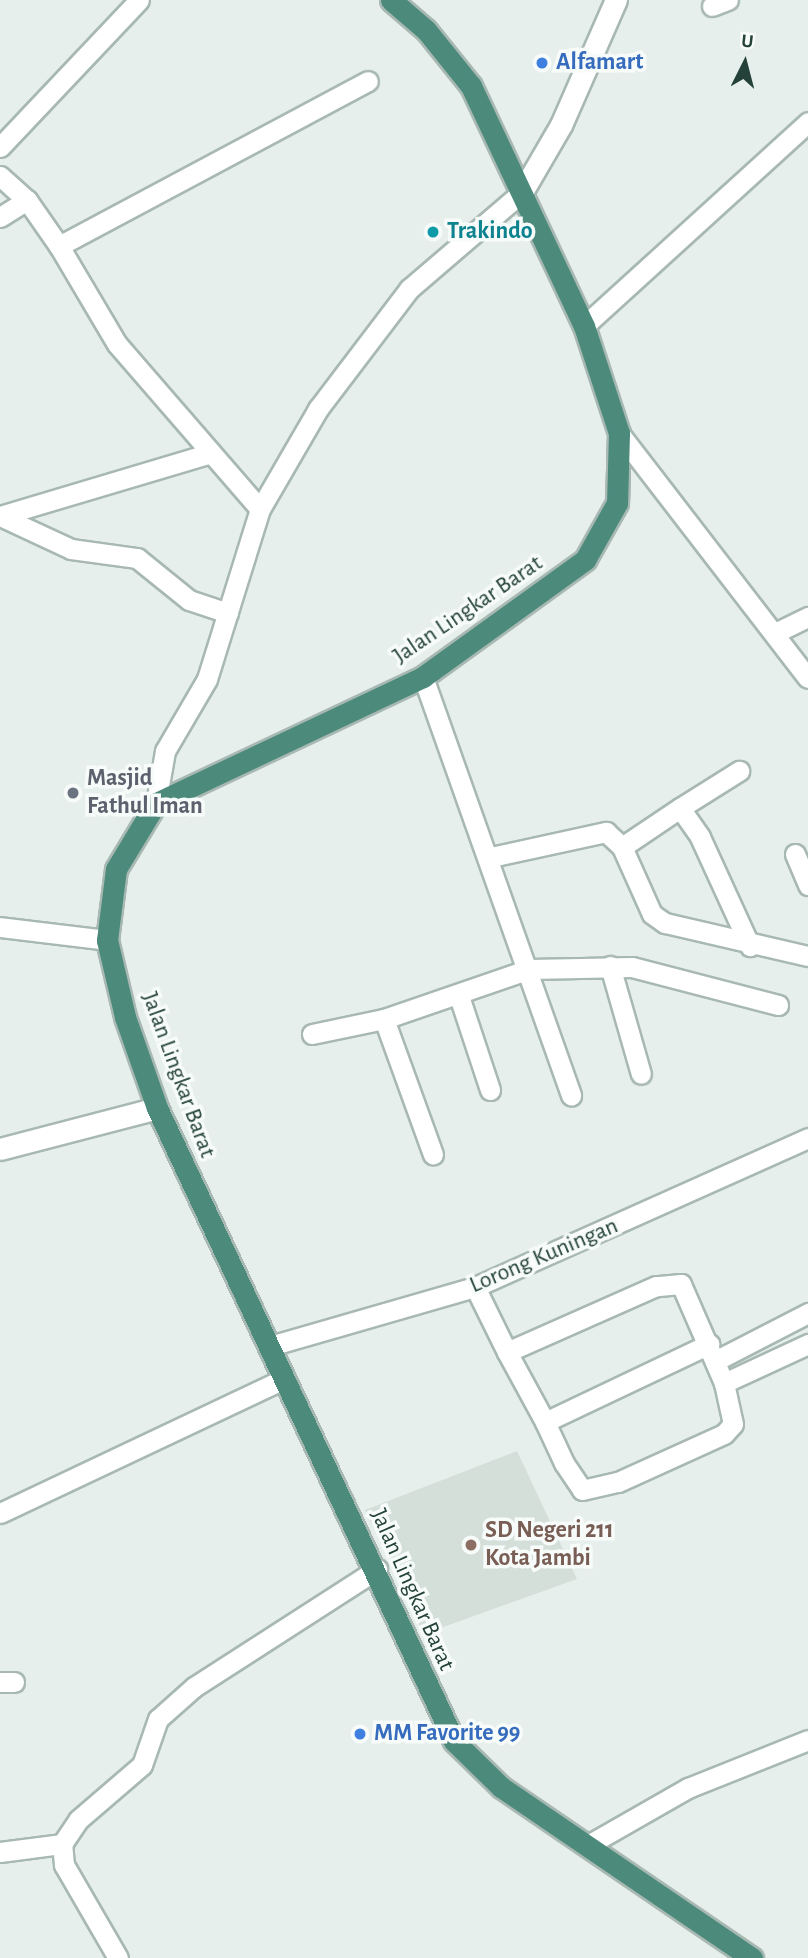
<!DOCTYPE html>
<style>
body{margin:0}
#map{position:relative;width:808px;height:1958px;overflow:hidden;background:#e6efeb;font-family:"Alegreya Sans",sans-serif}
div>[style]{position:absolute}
.built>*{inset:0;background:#d4dfda}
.roads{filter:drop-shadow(2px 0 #a8b8b2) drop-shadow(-2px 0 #a8b8b2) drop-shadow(0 2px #a8b8b2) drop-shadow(0 -2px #a8b8b2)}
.minor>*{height:19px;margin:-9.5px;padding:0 9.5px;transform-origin:9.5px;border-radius:9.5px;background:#fff}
.tertiary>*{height:21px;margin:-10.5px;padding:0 10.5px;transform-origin:10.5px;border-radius:10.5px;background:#fff}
.secondary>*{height:21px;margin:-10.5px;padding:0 10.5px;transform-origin:10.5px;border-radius:10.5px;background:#fff}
.trunk>*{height:21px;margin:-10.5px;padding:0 10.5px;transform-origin:10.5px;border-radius:10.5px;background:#4c8a7c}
.dots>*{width:19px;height:19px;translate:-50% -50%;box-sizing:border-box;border:4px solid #f7fbf9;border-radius:50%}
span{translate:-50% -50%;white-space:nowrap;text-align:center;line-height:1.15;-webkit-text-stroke:7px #f7fbf9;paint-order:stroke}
.shop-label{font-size:24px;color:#366cbe;font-weight:700}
.left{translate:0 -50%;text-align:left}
.culture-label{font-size:24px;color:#0d838f;font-weight:700}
.street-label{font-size:24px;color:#24423a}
.worship-label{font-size:24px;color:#5b616d;font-weight:700}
.education-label{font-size:24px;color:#785e54;font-weight:700}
.north{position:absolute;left:710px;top:28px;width:70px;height:70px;-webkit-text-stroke:5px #f7fbf9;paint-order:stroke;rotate:6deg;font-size:19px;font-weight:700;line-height:28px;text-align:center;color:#24423a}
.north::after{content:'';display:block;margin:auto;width:24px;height:32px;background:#24423a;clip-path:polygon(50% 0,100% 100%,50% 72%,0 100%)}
</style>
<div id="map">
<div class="built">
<div style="clip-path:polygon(517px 1451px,577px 1579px,424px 1634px,365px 1510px)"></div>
</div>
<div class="roads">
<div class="minor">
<div style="left:712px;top:6px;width:17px;rotate:-21deg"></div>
<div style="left:0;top:147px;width:202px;rotate:-46.6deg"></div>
<div style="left:0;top:176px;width:36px;rotate:42deg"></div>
<div style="left:27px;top:200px;width:56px;rotate:55.2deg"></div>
<div style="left:59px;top:246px;width:114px;rotate:59.4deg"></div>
<div style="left:117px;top:344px;width:218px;rotate:49.1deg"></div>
<div style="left:0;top:217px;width:32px;rotate:-32deg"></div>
<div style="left:59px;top:246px;width:350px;rotate:-28.1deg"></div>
<div style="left:584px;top:326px;width:303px;rotate:-42.3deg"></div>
<div style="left:619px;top:433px;width:309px;rotate:52.4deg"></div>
<div style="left:3px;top:515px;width:214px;rotate:-16.6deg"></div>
<div style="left:0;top:516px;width:78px;rotate:24.9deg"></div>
<div style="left:71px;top:549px;width:67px;rotate:7.8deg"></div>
<div style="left:137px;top:558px;width:67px;rotate:38.9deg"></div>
<div style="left:189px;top:600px;width:41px;rotate:18.4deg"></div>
<div style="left:775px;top:633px;width:37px;rotate:-26deg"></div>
<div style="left:423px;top:677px;width:444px;rotate:70.5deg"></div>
<div style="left:156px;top:803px;width:53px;rotate:-80.2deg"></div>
<div style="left:165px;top:751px;width:83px;rotate:-59.7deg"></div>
<div style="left:207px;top:679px;width:178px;rotate:-72.7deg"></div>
<div style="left:260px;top:509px;width:116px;rotate:-59.9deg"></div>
<div style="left:318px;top:409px;width:151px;rotate:-52.8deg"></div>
<div style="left:409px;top:289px;width:149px;rotate:-40.6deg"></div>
<div style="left:680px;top:808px;width:70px;rotate:-32.1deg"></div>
<div style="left:622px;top:847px;width:70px;rotate:-33.9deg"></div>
<div style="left:680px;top:808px;width:35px;rotate:55deg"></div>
<div style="left:700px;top:837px;width:120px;rotate:65.4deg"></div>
<div style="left:795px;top:854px;width:34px;rotate:67deg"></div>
<div style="left:491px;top:857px;width:118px;rotate:-12.3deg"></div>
<div style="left:606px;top:832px;width:22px;rotate:43deg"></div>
<div style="left:622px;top:847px;width:73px;rotate:65.9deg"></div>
<div style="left:652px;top:914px;width:16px;rotate:35deg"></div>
<div style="left:665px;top:923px;width:147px;rotate:13deg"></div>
<div style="left:0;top:927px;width:108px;rotate:6.9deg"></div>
<div style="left:610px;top:966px;width:112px;rotate:74deg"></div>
<div style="left:459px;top:996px;width:99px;rotate:71.7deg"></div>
<div style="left:384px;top:1019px;width:144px;rotate:70.1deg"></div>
<div style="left:312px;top:1034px;width:74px;rotate:-11.8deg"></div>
<div style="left:384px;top:1019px;width:153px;rotate:-19deg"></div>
<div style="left:529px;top:969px;width:103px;rotate:-1.1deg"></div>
<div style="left:632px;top:967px;width:151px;rotate:14.6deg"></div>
<div style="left:475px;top:1287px;width:72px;rotate:63.8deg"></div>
<div style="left:507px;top:1352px;width:80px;rotate:61.5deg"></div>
<div style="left:545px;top:1422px;width:45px;rotate:65.1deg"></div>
<div style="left:564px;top:1463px;width:32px;rotate:56deg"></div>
<div style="left:582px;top:1490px;width:37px;rotate:-13deg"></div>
<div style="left:618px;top:1482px;width:116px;rotate:-24.4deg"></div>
<div style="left:724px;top:1434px;width:13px;rotate:-48deg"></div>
<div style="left:733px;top:1424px;width:42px;rotate:-102.4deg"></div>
<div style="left:724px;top:1383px;width:108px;rotate:-113.5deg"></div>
<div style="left:681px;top:1284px;width:25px;rotate:175deg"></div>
<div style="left:656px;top:1286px;width:163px;rotate:156.1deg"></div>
<div style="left:270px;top:1346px;width:213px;rotate:-16.1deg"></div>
<div style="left:475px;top:1287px;width:365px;rotate:-24.1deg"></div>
<div style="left:715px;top:1361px;width:105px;rotate:-27.3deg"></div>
<div style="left:724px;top:1383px;width:93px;rotate:-24.9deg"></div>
<div style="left:545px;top:1422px;width:182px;rotate:-25.4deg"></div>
<div style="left:0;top:1513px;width:315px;rotate:-25.3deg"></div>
<div style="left:0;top:1682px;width:14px"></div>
<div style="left:588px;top:1845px;width:115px;rotate:-29.7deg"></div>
<div style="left:688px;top:1788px;width:129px;rotate:-21.8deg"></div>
<div style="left:0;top:1852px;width:63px;rotate:-7.4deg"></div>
<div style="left:118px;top:1958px;width:108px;rotate:-120.1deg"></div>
<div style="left:64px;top:1865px;width:21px;rotate:-95deg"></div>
<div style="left:62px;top:1844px;width:29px;rotate:-56deg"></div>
<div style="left:78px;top:1820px;width:84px;rotate:-40.7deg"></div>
<div style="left:142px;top:1765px;width:49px;rotate:-70.8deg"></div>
<div style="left:158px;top:1719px;width:48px;rotate:-41.6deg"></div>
<div style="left:194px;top:1687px;width:218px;rotate:-32.8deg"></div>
</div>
<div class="tertiary">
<div style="left:0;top:1149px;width:162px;rotate:-14.6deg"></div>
</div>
<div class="secondary">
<div style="left:522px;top:192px;width:78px;rotate:-59.8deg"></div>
<div style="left:561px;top:125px;width:137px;rotate:-66.3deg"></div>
</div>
<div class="trunk">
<div style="left:391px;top:0;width:46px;rotate:40.6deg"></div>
<div style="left:426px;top:30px;width:72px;rotate:51.2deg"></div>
<div style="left:471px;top:86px;width:265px;rotate:64.8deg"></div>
<div style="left:584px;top:326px;width:113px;rotate:71.9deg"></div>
<div style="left:619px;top:433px;width:70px;rotate:91.6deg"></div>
<div style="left:617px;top:503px;width:65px;rotate:119.3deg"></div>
<div style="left:585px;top:560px;width:200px;rotate:144.2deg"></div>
<div style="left:423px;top:677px;width:295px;rotate:154.7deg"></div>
<div style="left:156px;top:803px;width:77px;rotate:121.2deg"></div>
<div style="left:116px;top:869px;width:72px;rotate:97.2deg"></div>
<div style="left:107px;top:940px;width:79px;rotate:76.8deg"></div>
<div style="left:125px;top:1017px;width:96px;rotate:70.6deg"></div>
<div style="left:157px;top:1108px;width:699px;rotate:64.86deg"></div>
<div style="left:454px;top:1741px;width:66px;rotate:44.4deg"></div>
<div style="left:501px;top:1787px;width:304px;rotate:34.3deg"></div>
</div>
</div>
<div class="dots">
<div style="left:542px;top:63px;background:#3f7fe0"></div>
<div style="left:433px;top:232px;background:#0f9aa8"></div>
<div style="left:73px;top:793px;background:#6b7280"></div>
<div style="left:471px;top:1545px;background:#8d6e63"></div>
<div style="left:360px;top:1734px;background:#3f7fe0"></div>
</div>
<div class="shop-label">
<span class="left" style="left:556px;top:63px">Alfamart</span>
<span class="left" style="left:374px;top:1734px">MM Favorite 99</span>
</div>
<div class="culture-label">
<span class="left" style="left:447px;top:232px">Trakindo</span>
</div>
<div class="street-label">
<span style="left:468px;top:610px;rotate:-34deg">Jalan Lingkar Barat</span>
<span style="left:178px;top:1075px;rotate:70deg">Jalan Lingkar Barat</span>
<span style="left:544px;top:1256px;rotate:-23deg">Lorong Kuningan</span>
<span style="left:412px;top:1590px;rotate:66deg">Jalan Lingkar Barat</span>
</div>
<div class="worship-label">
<span class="left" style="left:87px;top:793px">Masjid<br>Fathul Iman</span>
</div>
<div class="education-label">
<span class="left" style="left:485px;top:1545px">SD Negeri 211<br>Kota Jambi</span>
</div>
<div class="north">U</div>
</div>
